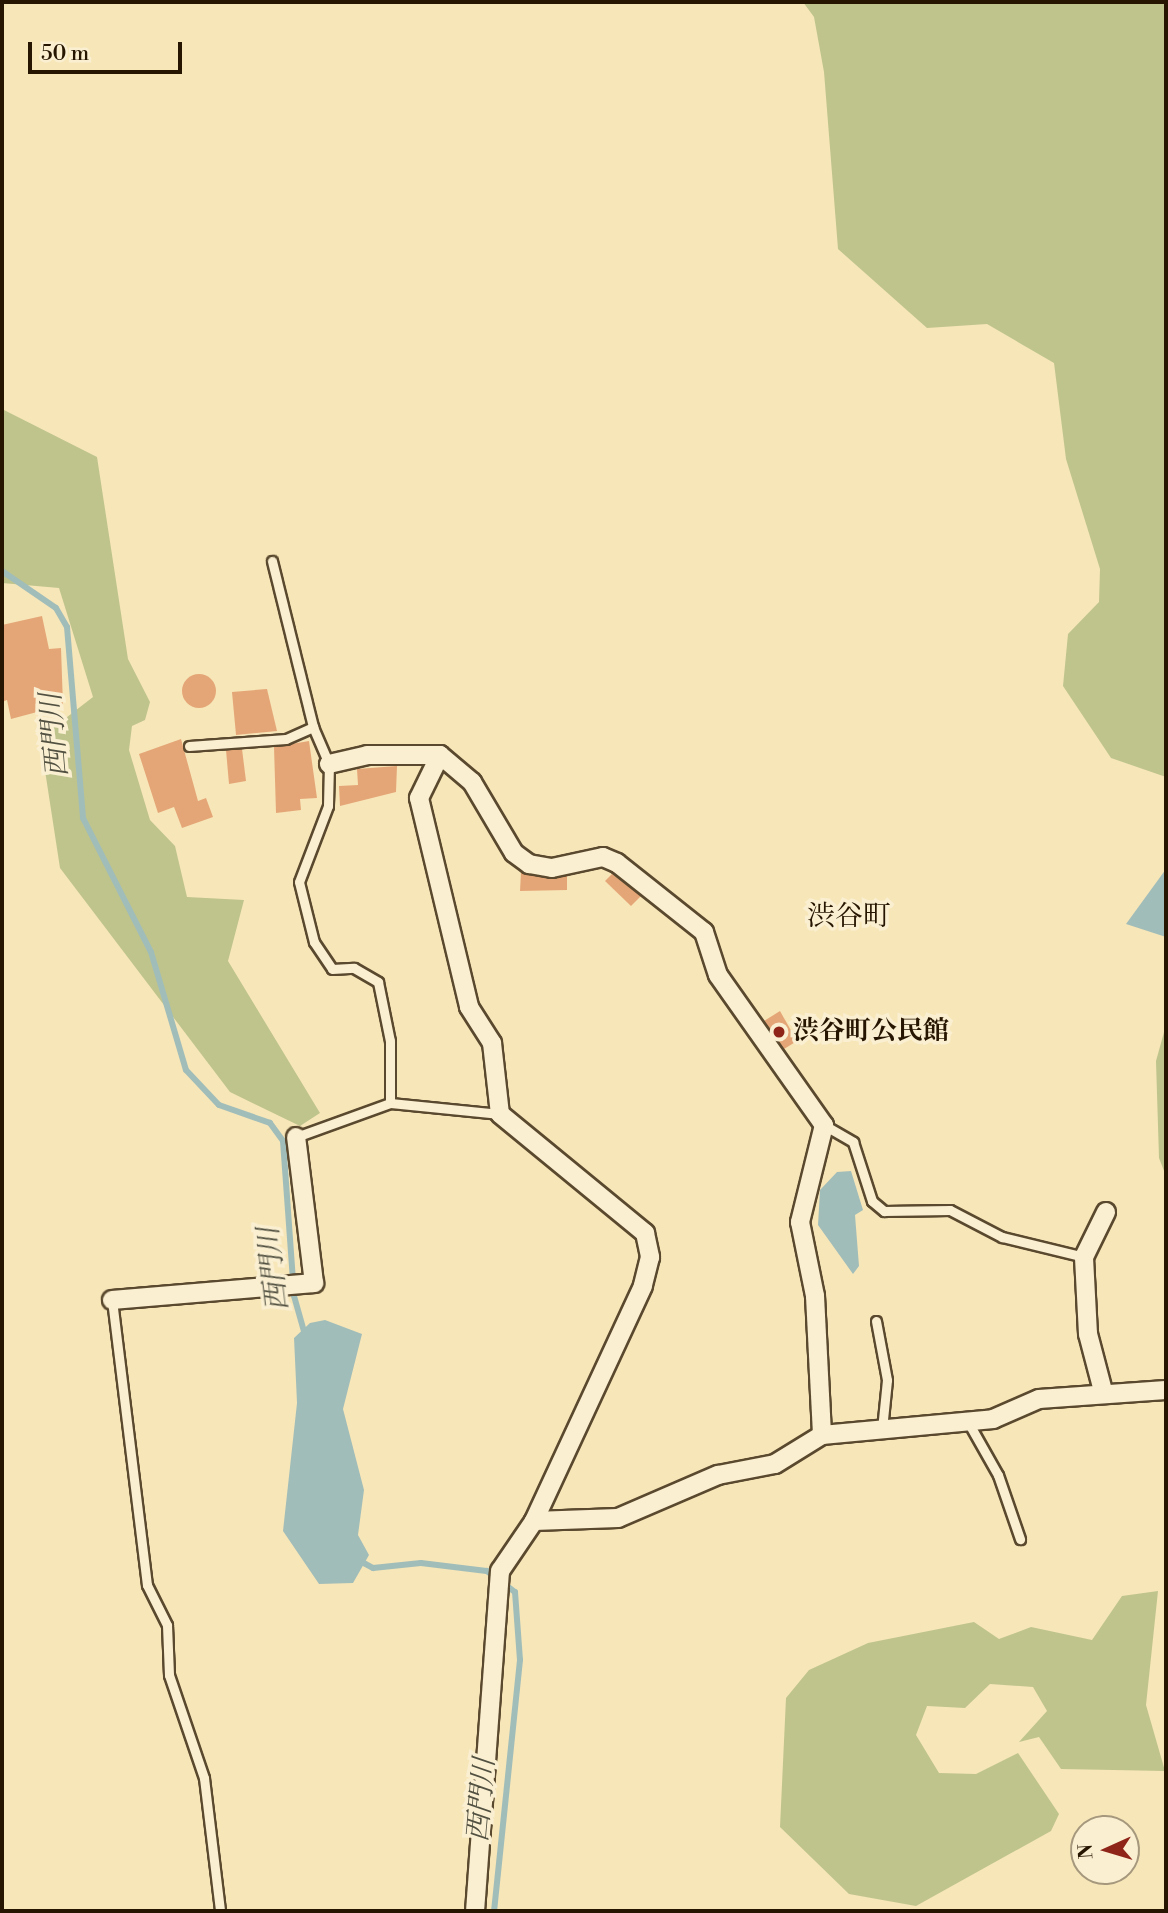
<!DOCTYPE html>
<meta charset="utf-8">
<style>
body{margin:0}
#map{position:relative;width:1168px;height:1913px;overflow:hidden;background:#f7e6b8;font-family:"Libre Bodoni","Noto Serif JP",serif}
div>[style]{position:absolute}
.green>*{inset:0;background:#bfc48d}
.water>*{inset:0;background:#a1bdb9}
.stream>*{height:6px;margin:-3px;padding:0 3px;transform-origin:3px;border-radius:3px;background:#a1bdb9}
.building>*{inset:0;background:#e5a677}
.round{border-radius:50%}
.roads{filter:drop-shadow(2px 0 #5a492e) drop-shadow(-2px 0 #5a492e) drop-shadow(0 2px #5a492e) drop-shadow(0 -2px #5a492e)}
.service>*{height:9px;margin:-4.5px;padding:0 4.5px;transform-origin:4.5px;border-radius:4.5px;background:#faefd1}
.minor>*{height:18px;margin:-9px;padding:0 9px;transform-origin:9px;border-radius:9px;background:#faefd1}
.dots>*{width:19px;height:19px;translate:-50% -50%;box-sizing:border-box;border:4px solid #faefd1;border-radius:50%}
span{translate:-50% -50%;white-space:nowrap;text-align:center;line-height:1.15;-webkit-text-stroke:7px #faefd1;paint-order:stroke}
.poi-label{font-size:26px;color:#261500;font-weight:700}
.left{translate:0 -50%;text-align:left}
.water-label{font-size:28px;color:#515041;font-style:italic}
.neighbourhood-label{font-size:28px;color:#261500}
.frame{position:absolute;inset:0;border:4px solid #261500;pointer-events:none}
.north{position:absolute;left:1070px;top:1815px;width:70px;height:70px;box-sizing:border-box;background:#faefd1;border:2px solid #a5987d;border-radius:50%;rotate:266deg;font-size:19px;font-weight:700;line-height:28px;text-align:center;color:#261500}
.north::after{content:'';display:block;margin:auto;width:24px;height:32px;background:#8f2418;clip-path:polygon(50% 0,100% 100%,50% 72%,0 100%)}
.scale{position:absolute;left:28px;top:42px;width:154px;height:32px;box-sizing:border-box;border:4px solid #261500;border-top:0;padding-left:9px;font-size:21px;line-height:24px;white-space:nowrap;color:#261500;-webkit-text-stroke:5px #faefd1;paint-order:stroke}
</style>
<div id="map">
<div class="green">
<div style="clip-path:polygon(803px 2px,1166px 2px,1166px 777px,1111px 758px,1063px 686px,1068px 634px,1099px 602px,1100px 569px,1066px 459px,1054px 363px,987px 324px,927px 328px,838px 249px,824px 72px,814px 17px)"></div>
<div style="clip-path:polygon(2px 409px,97px 457px,128px 659px,150px 702px,145px 720px,132px 726px,129px 750px,150px 820px,175px 846px,187px 897px,244px 900px,228px 961px,320px 1113px,300px 1126px,230px 1092px,60px 868px,40px 738px,93px 697px,59px 588px,2px 583px)"></div>
<div style="clip-path:polygon(1166px 1025px,1166px 1176px,1159px 1158px,1156px 1061px)"></div>
<div style="clip-path:polygon(1158px 1591px,1146px 1705px,1165px 1771px,1061px 1769px,1039px 1737px,1019px 1742px,1047px 1711px,1033px 1687px,990px 1684px,965px 1708px,927px 1706px,916px 1735px,939px 1773px,976px 1774px,1018px 1753px,1059px 1814px,1051px 1831px,916px 1906px,849px 1894px,780px 1827px,786px 1698px,809px 1670px,868px 1643px,974px 1622px,999px 1639px,1031px 1627px,1092px 1640px,1122px 1596px)"></div>
</div>
<div class="water">
<div style="clip-path:polygon(1166px 869px,1166px 937px,1126px 924px)"></div>
<div style="clip-path:polygon(851px 1171px,863px 1210px,855px 1215px,859px 1266px,853px 1274px,818px 1225px,820px 1190px,837px 1172px)"></div>
<div style="clip-path:polygon(325px 1320px,362px 1334px,343px 1409px,364px 1490px,358px 1535px,369px 1555px,353px 1583px,319px 1584px,283px 1531px,297px 1403px,294px 1338px,310px 1323px)"></div>
</div>
<div class="stream">
<div style="left:2px;top:571px;width:65px;rotate:34.4deg"></div>
<div style="left:56px;top:608px;width:22px;rotate:60deg"></div>
<div style="left:67px;top:627px;width:192px;rotate:85.2deg"></div>
<div style="left:83px;top:818px;width:150px;rotate:63.1deg"></div>
<div style="left:151px;top:952px;width:123px;rotate:73.5deg"></div>
<div style="left:186px;top:1070px;width:48px;rotate:46.7deg"></div>
<div style="left:219px;top:1105px;width:54px;rotate:19.4deg"></div>
<div style="left:270px;top:1123px;width:22px;rotate:54deg"></div>
<div style="left:283px;top:1141px;width:155px;rotate:85.9deg"></div>
<div style="left:294px;top:1296px;width:41px;rotate:74.2deg"></div>
<div style="left:360px;top:1561px;width:15px;rotate:28deg"></div>
<div style="left:373px;top:1568px;width:48px;rotate:-5.9deg"></div>
<div style="left:421px;top:1563px;width:66px;rotate:6.9deg"></div>
<div style="left:487px;top:1571px;width:35px;rotate:37deg"></div>
<div style="left:515px;top:1592px;width:68px;rotate:85.8deg"></div>
<div style="left:520px;top:1660px;width:252px;rotate:95.9deg"></div>
</div>
<div class="building">
<div style="clip-path:polygon(42px 616px,49px 649px,61px 648px,63px 705px,11px 719px,7px 700px,2px 702px,2px 625px)"></div>
<div class="round" style="left:182px;top:674px;width:34px;height:34px"></div>
<div style="clip-path:polygon(267px 689px,277px 731px,236px 735px,232px 692px)"></div>
<div style="clip-path:polygon(181px 739px,198px 801px,206px 798px,213px 817px,182px 828px,174px 807px,158px 813px,139px 754px)"></div>
<div style="clip-path:polygon(309px 741px,317px 798px,300px 799px,301px 810px,276px 813px,274px 747px)"></div>
<div style="clip-path:polygon(242px 749px,246px 781px,229px 784px,226px 750px)"></div>
<div style="clip-path:polygon(397px 766px,396px 792px,340px 806px,339px 786px,358px 785px,357px 769px)"></div>
<div style="clip-path:polygon(521px 872px,567px 876px,567px 890px,520px 891px)"></div>
<div style="clip-path:polygon(612px 874px,641px 896px,631px 906px,605px 881px)"></div>
<div style="clip-path:polygon(780px 1011px,797px 1041px,784px 1049px,764px 1021px)"></div>
</div>
<div class="roads">
<div class="service">
<div style="left:272px;top:561px;width:171px;rotate:76.1deg"></div>
<div style="left:189px;top:746px;width:97px;rotate:-4.1deg"></div>
<div style="left:286px;top:739px;width:30px;rotate:-24deg"></div>
<div style="left:313px;top:727px;width:40px;rotate:66.6deg"></div>
<div style="left:329px;top:764px;width:42px;rotate:91.4deg"></div>
<div style="left:328px;top:806px;width:81px;rotate:110.9deg"></div>
<div style="left:299px;top:882px;width:62px;rotate:76deg"></div>
<div style="left:314px;top:942px;width:32px;rotate:56deg"></div>
<div style="left:332px;top:969px;width:22px;rotate:-3deg"></div>
<div style="left:354px;top:968px;width:28px;rotate:30deg"></div>
<div style="left:378px;top:982px;width:60px;rotate:78.5deg"></div>
<div style="left:390px;top:1041px;width:62px;rotate:90deg"></div>
<div style="left:824px;top:1125px;width:34px;rotate:30deg"></div>
<div style="left:853px;top:1142px;width:62px;rotate:72.1deg"></div>
<div style="left:872px;top:1201px;width:16px;rotate:40deg"></div>
<div style="left:884px;top:1211px;width:66px;rotate:-0.9deg"></div>
<div style="left:950px;top:1210px;width:59px;rotate:27.4deg"></div>
<div style="left:1002px;top:1237px;width:84px;rotate:13.7deg"></div>
<div style="left:296px;top:1137px;width:100px;rotate:-19.9deg"></div>
<div style="left:390px;top:1103px;width:111px;rotate:5.7deg"></div>
<div style="left:112px;top:1300px;width:287px;rotate:83deg"></div>
<div style="left:147px;top:1585px;width:45px;rotate:63.4deg"></div>
<div style="left:167px;top:1625px;width:50px;rotate:87.7deg"></div>
<div style="left:169px;top:1675px;width:109px;rotate:71.2deg"></div>
<div style="left:204px;top:1778px;width:134px;rotate:83.1deg"></div>
<div style="left:876px;top:1321px;width:60px;rotate:79.4deg"></div>
<div style="left:887px;top:1380px;width:49px;rotate:95.8deg"></div>
<div style="left:968px;top:1422px;width:61px;rotate:60.5deg"></div>
<div style="left:998px;top:1475px;width:68px;rotate:71deg"></div>
</div>
<div class="minor">
<div style="left:440px;top:755px;width:48px;rotate:116deg"></div>
<div style="left:419px;top:798px;width:215px;rotate:76.5deg"></div>
<div style="left:469px;top:1007px;width:43px;rotate:57.4deg"></div>
<div style="left:492px;top:1043px;width:71px;rotate:83.6deg"></div>
<div style="left:500px;top:1114px;width:188px;rotate:39.4deg"></div>
<div style="left:645px;top:1233px;width:25px;rotate:78deg"></div>
<div style="left:650px;top:1257px;width:30px;rotate:104deg"></div>
<div style="left:643px;top:1286px;width:259px;rotate:114.9deg"></div>
<div style="left:534px;top:1521px;width:60px;rotate:124.2deg"></div>
<div style="left:500px;top:1571px;width:341px;rotate:94.2deg"></div>
<div style="left:329px;top:764px;width:39px;rotate:-13deg"></div>
<div style="left:367px;top:755px;width:73px"></div>
<div style="left:440px;top:755px;width:42px;rotate:40.2deg"></div>
<div style="left:472px;top:782px;width:82px;rotate:59.4deg"></div>
<div style="left:514px;top:853px;width:19px;rotate:36deg"></div>
<div style="left:529px;top:864px;width:23px;rotate:10deg"></div>
<div style="left:552px;top:868px;width:52px;rotate:-12.2deg"></div>
<div style="left:603px;top:857px;width:15px;rotate:23deg"></div>
<div style="left:617px;top:863px;width:111px;rotate:38.4deg"></div>
<div style="left:704px;top:932px;width:45px;rotate:72deg"></div>
<div style="left:718px;top:975px;width:184px;rotate:54.8deg"></div>
<div style="left:824px;top:1125px;width:100px;rotate:103.9deg"></div>
<div style="left:800px;top:1222px;width:76px;rotate:78.5deg"></div>
<div style="left:815px;top:1296px;width:139px;rotate:87.1deg"></div>
<div style="left:112px;top:1300px;width:203px;rotate:-4.8deg"></div>
<div style="left:314px;top:1283px;width:147px;rotate:-97deg"></div>
<div style="left:1103px;top:1391px;width:59px;rotate:-104.7deg"></div>
<div style="left:1088px;top:1334px;width:77px;rotate:-93deg"></div>
<div style="left:1084px;top:1257px;width:50px;rotate:-63.9deg"></div>
<div style="left:534px;top:1521px;width:84px;rotate:-2deg"></div>
<div style="left:618px;top:1518px;width:109px;rotate:-23.3deg"></div>
<div style="left:718px;top:1475px;width:58px;rotate:-10.9deg"></div>
<div style="left:775px;top:1464px;width:55px;rotate:-31.7deg"></div>
<div style="left:822px;top:1435px;width:172px;rotate:-5.3deg"></div>
<div style="left:993px;top:1419px;width:50px;rotate:-23.5deg"></div>
<div style="left:1039px;top:1399px;width:127px;rotate:-4.1deg"></div>
</div>
</div>
<div class="dots">
<div style="left:779px;top:1032px;background:#8f2418"></div>
</div>
<div class="poi-label">
<span class="left" style="left:793px;top:1032px">渋谷町公民館</span>
</div>
<div class="water-label">
<span style="left:55px;top:735px;rotate:-95deg">西門川</span>
<span style="left:274px;top:1269px;rotate:-97deg">西門川</span>
<span style="left:482px;top:1800px;rotate:-85deg">西門川</span>
</div>
<div class="neighbourhood-label">
<span style="left:849px;top:917px">渋谷町</span>
</div>
<div class="frame"></div>
<div class="north">N</div>
<div class="scale">50 m</div>
</div>
